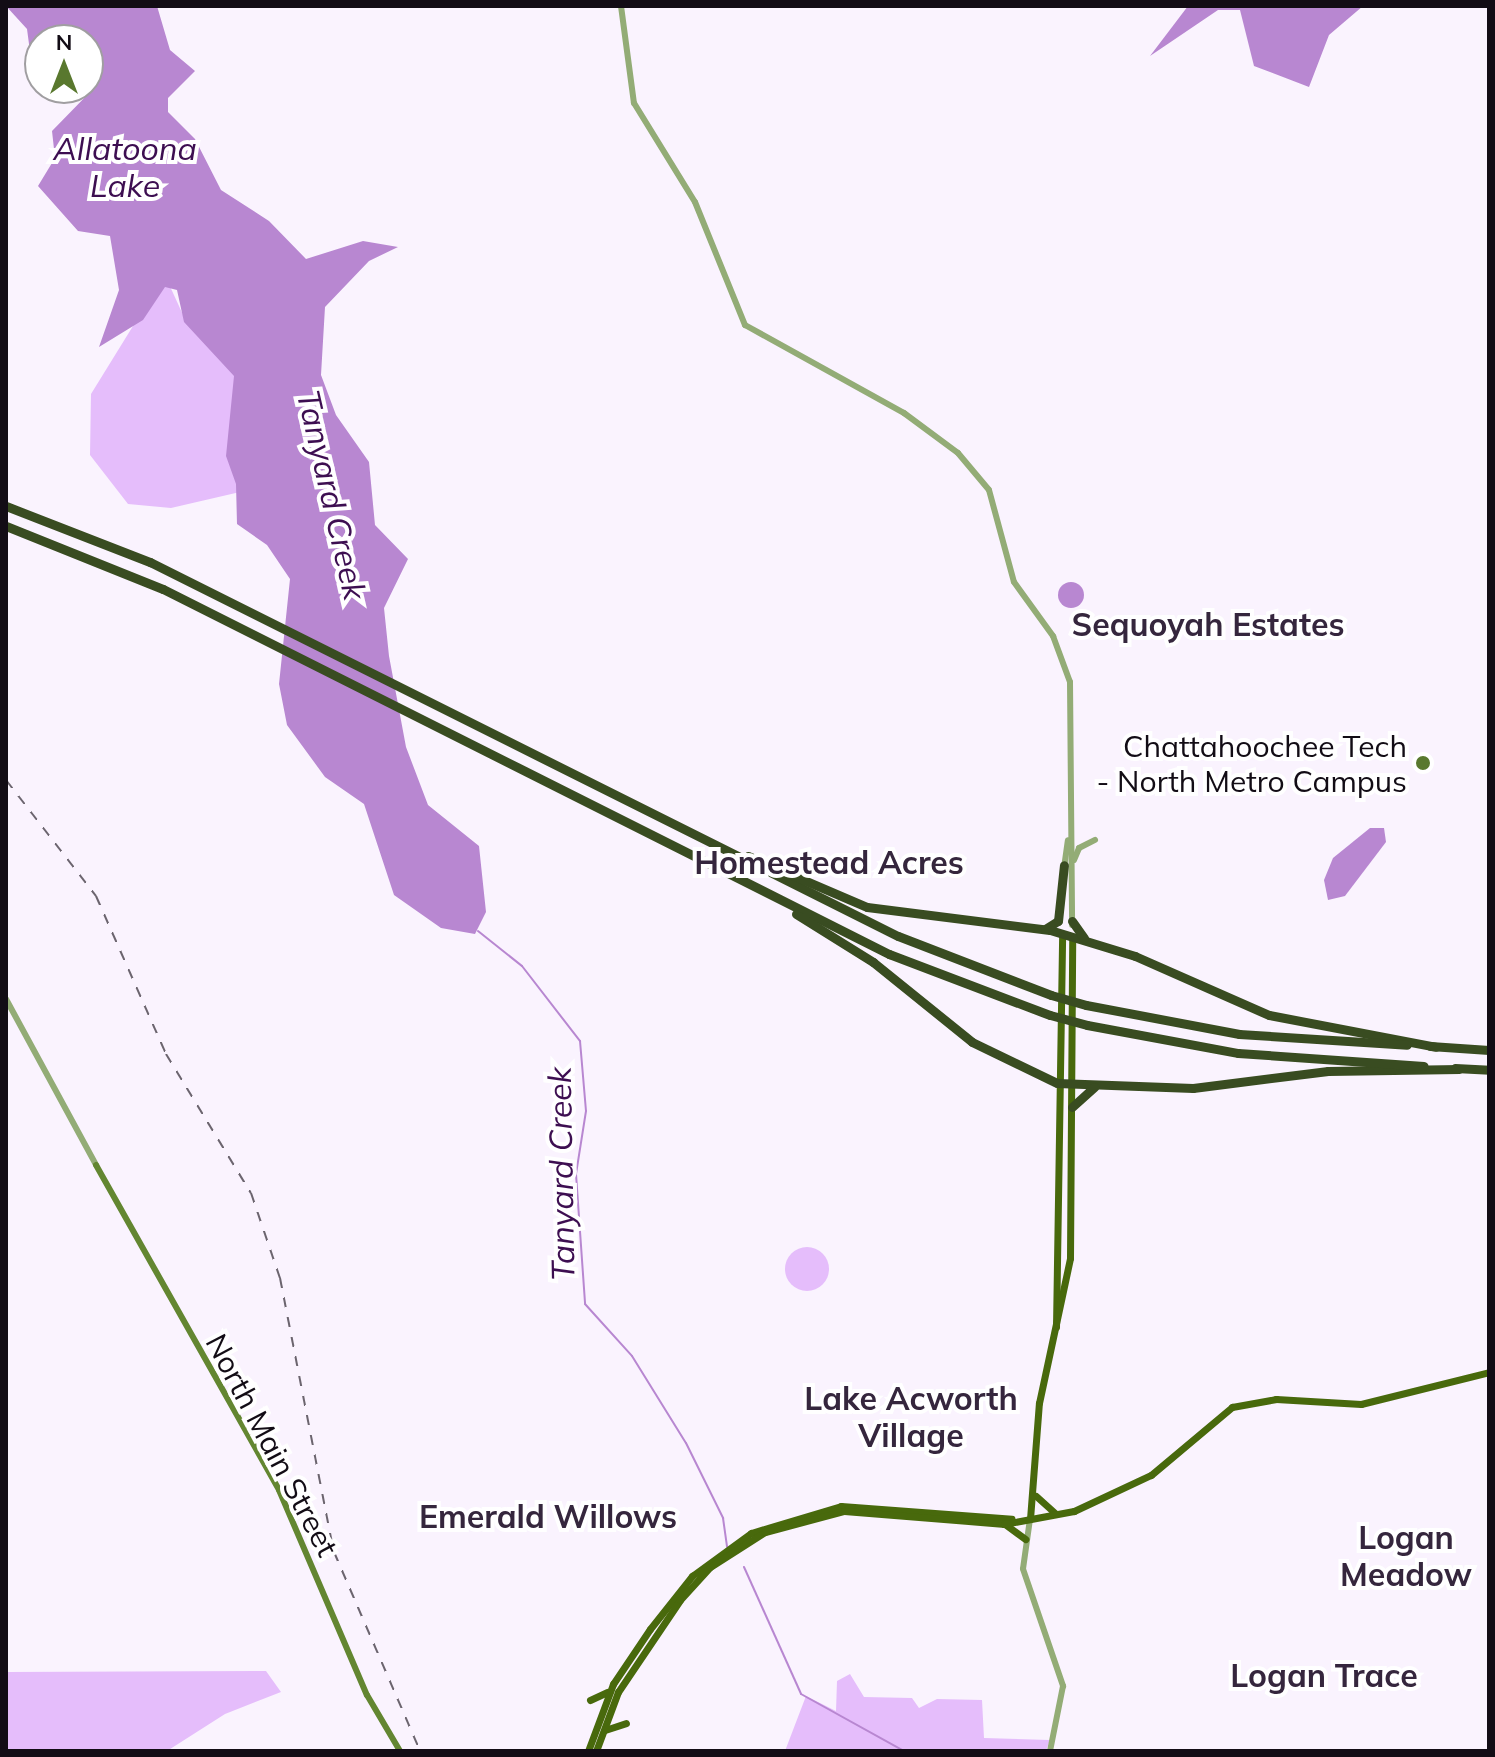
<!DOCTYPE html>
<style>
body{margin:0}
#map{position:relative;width:1495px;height:1757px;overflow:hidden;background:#faf3fe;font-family:Mulish,sans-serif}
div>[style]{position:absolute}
.green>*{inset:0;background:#e5bdfb}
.round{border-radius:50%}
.water>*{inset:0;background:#b887d1}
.stream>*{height:2px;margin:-1px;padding:0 1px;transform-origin:1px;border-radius:1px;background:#b887d1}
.tertiary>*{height:6px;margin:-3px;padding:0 3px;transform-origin:3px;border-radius:3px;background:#93ac76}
.secondary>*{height:6px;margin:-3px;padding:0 3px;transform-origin:3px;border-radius:3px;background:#638631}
.primary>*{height:7px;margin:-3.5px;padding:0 3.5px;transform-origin:3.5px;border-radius:3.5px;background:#48690c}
.motorway>*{height:9px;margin:-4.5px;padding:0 4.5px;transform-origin:4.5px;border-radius:4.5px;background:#394c21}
.rail>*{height:2px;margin-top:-1px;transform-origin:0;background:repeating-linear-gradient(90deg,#6b646e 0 10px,transparent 0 20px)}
.motorway-bridge>*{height:9px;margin:-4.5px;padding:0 4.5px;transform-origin:4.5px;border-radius:4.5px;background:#394c21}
.dots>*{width:22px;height:22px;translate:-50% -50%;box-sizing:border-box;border:4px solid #fff;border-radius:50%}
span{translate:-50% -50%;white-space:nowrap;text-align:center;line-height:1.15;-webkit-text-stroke:8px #fff;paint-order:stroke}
.poi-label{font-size:30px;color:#120c15}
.right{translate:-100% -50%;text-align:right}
.street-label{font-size:30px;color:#120c15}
.water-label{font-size:32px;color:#3d0e51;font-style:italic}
.neighbourhood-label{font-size:32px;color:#35263d;font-weight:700}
.frame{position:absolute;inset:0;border:8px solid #120c15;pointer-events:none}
.north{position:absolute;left:24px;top:24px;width:80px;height:80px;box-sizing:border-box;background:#fff;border:2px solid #a09ea1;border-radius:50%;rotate:0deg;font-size:22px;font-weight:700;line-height:32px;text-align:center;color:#120c15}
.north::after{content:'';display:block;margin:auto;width:28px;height:36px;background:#59782e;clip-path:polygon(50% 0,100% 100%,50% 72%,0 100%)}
</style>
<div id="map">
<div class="green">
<div style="clip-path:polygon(168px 282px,184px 317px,242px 380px,240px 492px,171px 508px,128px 504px,90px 455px,91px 394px,154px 292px)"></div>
<div class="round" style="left:785px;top:1247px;width:44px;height:44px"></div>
<div style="clip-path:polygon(266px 1671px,281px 1692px,225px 1714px,167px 1751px,6px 1751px,6px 1672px)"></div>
<div style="clip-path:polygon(850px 1674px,864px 1697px,912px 1698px,919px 1708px,937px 1699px,982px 1700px,984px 1738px,1050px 1740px,1046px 1751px,785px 1751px,806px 1696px,836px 1711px,837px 1681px)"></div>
</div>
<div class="water">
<div style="clip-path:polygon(6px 6px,157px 6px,170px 50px,195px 71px,168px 98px,168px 112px,195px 139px,221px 190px,269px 221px,306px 259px,363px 241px,398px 247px,369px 261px,325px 307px,321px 375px,336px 415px,369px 462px,375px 525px,408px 559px,384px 608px,389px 656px,406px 747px,428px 805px,479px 846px,486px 912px,475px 934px,441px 928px,394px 895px,364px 804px,325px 777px,287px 725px,279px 684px,290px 579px,267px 545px,237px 524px,236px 484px,226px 456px,234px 376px,184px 322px,177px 290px,165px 287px,143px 320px,99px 347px,119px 290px,110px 236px,78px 231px,38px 186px,55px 158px,52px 131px,92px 90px,88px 40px,40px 40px,40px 64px,31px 59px,27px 29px)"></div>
<div style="clip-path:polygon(1188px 6px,1363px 6px,1329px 35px,1309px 87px,1254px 66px,1240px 10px,1218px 10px,1150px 56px)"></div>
<div class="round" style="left:1058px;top:582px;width:26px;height:26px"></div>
<div style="clip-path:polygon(1370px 828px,1384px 828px,1386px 842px,1345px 896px,1328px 900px,1324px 880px,1333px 858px)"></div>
</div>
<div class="stream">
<div style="left:478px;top:931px;width:56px;rotate:38.5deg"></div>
<div style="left:522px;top:966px;width:95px;rotate:52.3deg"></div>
<div style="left:580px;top:1041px;width:70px;rotate:85.1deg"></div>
<div style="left:586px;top:1111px;width:64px;rotate:99deg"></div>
<div style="left:576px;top:1174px;width:130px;rotate:86deg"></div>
<div style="left:585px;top:1304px;width:70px;rotate:47.9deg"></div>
<div style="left:632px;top:1356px;width:102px;rotate:58.2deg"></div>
<div style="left:686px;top:1443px;width:84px;rotate:63.7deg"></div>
<div style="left:723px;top:1518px;width:29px;rotate:82deg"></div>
<div style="left:744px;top:1567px;width:139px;rotate:65.8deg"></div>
<div style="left:801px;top:1694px;width:118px;rotate:29deg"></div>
</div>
<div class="tertiary">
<div style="left:621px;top:6px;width:98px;rotate:82.4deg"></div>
<div style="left:634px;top:103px;width:116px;rotate:58.4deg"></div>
<div style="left:695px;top:202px;width:133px;rotate:67.9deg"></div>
<div style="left:745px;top:325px;width:182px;rotate:29deg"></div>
<div style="left:904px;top:413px;width:67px;rotate:36.5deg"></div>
<div style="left:958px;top:453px;width:48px;rotate:50deg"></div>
<div style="left:989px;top:490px;width:95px;rotate:74.8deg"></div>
<div style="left:1014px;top:582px;width:67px;rotate:54.2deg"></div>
<div style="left:1053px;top:636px;width:49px;rotate:69.7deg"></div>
<div style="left:1070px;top:682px;width:243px;rotate:89.5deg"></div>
<div style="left:1074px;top:860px;width:13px;rotate:-67deg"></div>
<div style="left:1079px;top:848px;width:18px;rotate:-27deg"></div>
<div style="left:1064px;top:868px;width:28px;rotate:-82deg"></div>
<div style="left:6px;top:999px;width:189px;rotate:61.5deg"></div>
<div style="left:1030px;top:1519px;width:50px;rotate:98deg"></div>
<div style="left:1023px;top:1569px;width:124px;rotate:71.1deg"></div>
<div style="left:1063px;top:1686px;width:66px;rotate:101.3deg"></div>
</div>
<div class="secondary">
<div style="left:96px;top:1165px;width:373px;rotate:60.6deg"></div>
<div style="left:279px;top:1490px;width:223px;rotate:66.8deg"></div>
<div style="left:367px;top:1695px;width:65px;rotate:59.5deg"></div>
</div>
<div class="primary">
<div style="left:1056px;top:1327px;width:391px;rotate:-89.1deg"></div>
<div style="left:1036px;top:1496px;width:25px;rotate:42deg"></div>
<div style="left:1030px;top:1519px;width:116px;rotate:-85.6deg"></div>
<div style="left:1039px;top:1403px;width:148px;rotate:-77.9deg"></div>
<div style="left:1070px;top:1258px;width:320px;rotate:-89.6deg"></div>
<div style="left:1006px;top:1525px;width:24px;rotate:36deg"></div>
<div style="left:590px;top:1700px;width:19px;rotate:-25deg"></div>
<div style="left:605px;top:1730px;width:22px;rotate:-18deg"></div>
<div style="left:588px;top:1751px;width:72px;rotate:-69.5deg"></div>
<div style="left:613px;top:1684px;width:66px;rotate:-56.1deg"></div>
<div style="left:650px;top:1629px;width:68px;rotate:-51.6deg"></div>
<div style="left:692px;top:1576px;width:73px;rotate:-36.1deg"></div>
<div style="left:751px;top:1533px;width:94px;rotate:-16.7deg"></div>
<div style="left:841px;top:1506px;width:171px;rotate:4.3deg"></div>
<div style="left:596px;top:1751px;width:63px;rotate:-69.6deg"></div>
<div style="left:618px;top:1692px;width:111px;rotate:-56deg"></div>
<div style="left:680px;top:1600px;width:45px;rotate:-47.7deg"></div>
<div style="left:710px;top:1567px;width:65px;rotate:-32.5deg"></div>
<div style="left:765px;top:1532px;width:82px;rotate:-14.9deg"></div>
<div style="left:844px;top:1511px;width:161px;rotate:4.6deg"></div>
<div style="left:1004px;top:1524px;width:71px;rotate:-10.5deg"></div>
<div style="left:1074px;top:1511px;width:85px;rotate:-25.1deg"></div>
<div style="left:1151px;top:1475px;width:106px;rotate:-40deg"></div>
<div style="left:1232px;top:1407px;width:45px;rotate:-10.3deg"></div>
<div style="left:1276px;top:1399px;width:85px;rotate:3.4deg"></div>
<div style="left:1361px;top:1404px;width:132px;rotate:-14deg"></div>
</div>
<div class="motorway">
<div style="left:6px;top:506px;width:155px;rotate:21.3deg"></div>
<div style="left:150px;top:562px;width:836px;rotate:26.57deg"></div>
<div style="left:898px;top:936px;width:164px;rotate:21.1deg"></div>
<div style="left:6px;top:526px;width:169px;rotate:21.9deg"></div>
<div style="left:163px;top:589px;width:813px;rotate:26.69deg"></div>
<div style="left:889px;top:954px;width:172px;rotate:20.8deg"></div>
<div style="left:748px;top:856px;width:129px;rotate:23.2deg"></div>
<div style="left:867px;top:907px;width:184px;rotate:7.2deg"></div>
<div style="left:1050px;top:930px;width:89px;rotate:17deg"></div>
<div style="left:1135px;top:956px;width:146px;rotate:23.8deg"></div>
<div style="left:1269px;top:1015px;width:170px;rotate:10.8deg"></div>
<div style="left:796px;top:914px;width:91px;rotate:31.9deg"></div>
<div style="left:873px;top:962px;width:127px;rotate:38.9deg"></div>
<div style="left:972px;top:1042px;width:94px;rotate:25.8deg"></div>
<div style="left:1057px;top:1083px;width:136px;rotate:2.1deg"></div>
<div style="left:1193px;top:1088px;width:136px;rotate:-7.2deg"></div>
<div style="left:1328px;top:1071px;width:131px;rotate:-0.9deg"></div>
<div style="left:1072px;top:921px;width:21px;rotate:55deg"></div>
<div style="left:1045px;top:929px;width:15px;rotate:-32deg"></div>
<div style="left:1058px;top:921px;width:56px;rotate:-83.9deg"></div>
<div style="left:1086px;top:1005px;width:156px;rotate:10.7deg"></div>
<div style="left:1239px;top:1034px;width:168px;rotate:3.7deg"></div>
<div style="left:1087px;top:1025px;width:154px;rotate:10.5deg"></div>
<div style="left:1238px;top:1053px;width:186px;rotate:4deg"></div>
<div style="left:1430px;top:1046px;width:59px;rotate:3.9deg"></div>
<div style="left:1455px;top:1068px;width:34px;rotate:3deg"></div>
<div style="left:1072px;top:1107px;width:30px;rotate:-42deg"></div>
</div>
<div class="rail">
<div style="left:6px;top:780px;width:147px;rotate:52.2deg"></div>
<div style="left:96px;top:896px;width:173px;rotate:66.1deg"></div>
<div style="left:166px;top:1054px;width:163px;rotate:58.6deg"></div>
<div style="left:251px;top:1193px;width:90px;rotate:71.2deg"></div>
<div style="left:280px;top:1278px;width:279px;rotate:78.9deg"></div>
<div style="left:334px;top:1552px;width:217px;rotate:66.6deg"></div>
</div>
<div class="motorway-bridge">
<div style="left:1051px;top:995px;width:36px;rotate:16deg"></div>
<div style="left:1050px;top:1015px;width:38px;rotate:15deg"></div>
</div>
<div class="dots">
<div style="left:1423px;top:763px;background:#59782e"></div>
</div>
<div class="poi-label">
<span class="right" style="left:1407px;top:763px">Chattahoochee Tech<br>- North Metro Campus</span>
</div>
<div class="street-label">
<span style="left:272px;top:1445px;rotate:62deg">North Main Street</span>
</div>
<div class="water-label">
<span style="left:125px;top:167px">Allatoona<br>Lake</span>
<span style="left:332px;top:495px;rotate:77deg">Tanyard Creek</span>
<span style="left:561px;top:1174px;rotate:-91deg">Tanyard Creek</span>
</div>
<div class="neighbourhood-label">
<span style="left:1208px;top:624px">Sequoyah Estates</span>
<span style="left:829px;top:862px">Homestead Acres</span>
<span style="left:911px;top:1417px">Lake Acworth<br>Village</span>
<span style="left:548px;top:1516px">Emerald Willows</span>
<span style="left:1406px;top:1556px">Logan<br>Meadow</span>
<span style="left:1324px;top:1675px">Logan Trace</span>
</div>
<div class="frame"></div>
<div class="north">N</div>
</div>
